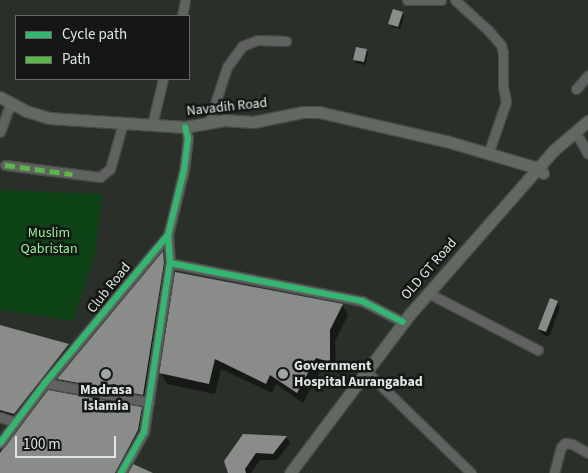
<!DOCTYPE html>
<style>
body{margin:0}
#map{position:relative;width:588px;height:473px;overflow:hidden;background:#2a2f2a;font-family:"Source Sans 3",sans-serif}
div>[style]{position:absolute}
.green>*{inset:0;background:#0d4315}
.shadow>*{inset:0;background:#0007}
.building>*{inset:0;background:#898c89}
.roads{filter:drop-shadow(1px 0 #484c48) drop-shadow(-1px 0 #484c48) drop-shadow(0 1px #484c48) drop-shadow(0 -1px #484c48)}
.minor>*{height:9px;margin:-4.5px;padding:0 4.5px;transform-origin:4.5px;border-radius:4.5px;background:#606260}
.major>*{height:11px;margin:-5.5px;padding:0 5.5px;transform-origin:5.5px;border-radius:5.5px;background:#626961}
.quiet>*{height:5px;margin-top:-2.5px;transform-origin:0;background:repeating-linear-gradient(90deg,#58b947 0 10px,transparent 0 15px)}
.cycleway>*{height:6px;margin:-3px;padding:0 3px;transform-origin:3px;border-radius:3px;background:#33b770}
.dots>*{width:14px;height:14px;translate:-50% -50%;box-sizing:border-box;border:2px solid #141714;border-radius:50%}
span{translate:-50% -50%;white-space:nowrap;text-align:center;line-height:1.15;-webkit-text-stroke:5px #141714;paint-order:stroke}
.street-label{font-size:14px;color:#e1e5e1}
.park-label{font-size:14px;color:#94f197}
.poi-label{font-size:14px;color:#e1e5e1;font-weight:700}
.left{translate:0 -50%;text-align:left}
.legend{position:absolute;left:15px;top:15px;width:175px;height:65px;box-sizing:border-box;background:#141714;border:1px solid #666966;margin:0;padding:6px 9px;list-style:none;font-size:15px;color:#e1e5e1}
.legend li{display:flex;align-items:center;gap:10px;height:25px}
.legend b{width:25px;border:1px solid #666966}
.scale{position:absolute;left:15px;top:436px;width:101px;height:22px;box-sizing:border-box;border:2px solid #e1e5e1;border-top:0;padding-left:6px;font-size:15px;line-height:18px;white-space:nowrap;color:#e1e5e1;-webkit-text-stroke:4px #141714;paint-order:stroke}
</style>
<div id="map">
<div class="green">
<div style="clip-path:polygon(0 190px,102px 194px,95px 254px,73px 321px,0 310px)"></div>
</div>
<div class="shadow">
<div style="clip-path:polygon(402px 13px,404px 17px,400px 29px,392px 27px,390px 24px)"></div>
<div style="clip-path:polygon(366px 50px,368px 53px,365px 65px,356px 63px,354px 60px)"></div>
<div style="clip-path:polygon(163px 253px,166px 259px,147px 401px,62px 386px,58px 379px)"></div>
<div style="clip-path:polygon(557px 302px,560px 307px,549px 337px,542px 334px,539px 329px)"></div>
<div style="clip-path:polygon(342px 305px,348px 315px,335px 341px,336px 371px,322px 368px,303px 403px,276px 384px,272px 393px,221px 369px,215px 394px,167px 384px,161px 373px)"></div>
<div style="clip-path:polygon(0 326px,68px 345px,72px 352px,18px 420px,0 415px)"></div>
<div style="clip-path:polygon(141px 408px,145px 415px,141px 437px,121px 473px,0 473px,0 455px)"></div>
<div style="clip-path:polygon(286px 437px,290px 443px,277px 460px,260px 460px,251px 473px,229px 473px,226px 461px)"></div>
</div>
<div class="building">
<div style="clip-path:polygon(393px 9px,403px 12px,398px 27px,388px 24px)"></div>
<div style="clip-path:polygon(356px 47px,367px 49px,364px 62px,353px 60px)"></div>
<div style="clip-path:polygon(163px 251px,164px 263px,143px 395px,57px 379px)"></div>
<div style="clip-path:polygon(175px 272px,343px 304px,330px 330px,330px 362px,316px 358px,297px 393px,270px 375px,266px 384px,215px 359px,209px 384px,159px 373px)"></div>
<div style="clip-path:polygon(550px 298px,558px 301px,546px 332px,538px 329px)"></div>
<div style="clip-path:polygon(0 325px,69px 344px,14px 414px,0 410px)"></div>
<div style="clip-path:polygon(48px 390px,142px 407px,138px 430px,115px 473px,0 473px,0 453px)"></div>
<div style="clip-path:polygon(243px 434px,287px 436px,273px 454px,256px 453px,245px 469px,246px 473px,228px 473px,224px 461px)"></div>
<div style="clip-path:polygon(133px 464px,153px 473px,128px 473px)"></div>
</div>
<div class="roads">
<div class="minor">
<div style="left:407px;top:0;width:34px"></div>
<div style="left:455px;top:0;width:45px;rotate:42.3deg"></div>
<div style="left:488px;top:30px;width:20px;rotate:49deg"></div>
<div style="left:501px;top:45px;width:8px;rotate:76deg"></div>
<div style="left:503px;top:53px;width:33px;rotate:90deg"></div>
<div style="left:503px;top:86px;width:16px;rotate:79deg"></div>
<div style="left:506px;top:102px;width:55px;rotate:109.1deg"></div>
<div style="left:182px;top:16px;width:16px;rotate:-79deg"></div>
<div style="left:576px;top:89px;width:18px;rotate:-49deg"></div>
<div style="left:209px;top:122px;width:58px;rotate:-71.9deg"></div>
<div style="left:227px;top:67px;width:26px;rotate:-54deg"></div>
<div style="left:242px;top:46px;width:17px;rotate:-21deg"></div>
<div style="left:258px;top:40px;width:28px;rotate:2deg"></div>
<div style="left:152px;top:125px;width:47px;rotate:-76.6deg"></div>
<div style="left:0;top:132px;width:23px;rotate:-70deg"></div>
<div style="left:8px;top:110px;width:8px;rotate:-50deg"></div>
<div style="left:579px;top:138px;width:18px;rotate:61deg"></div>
<div style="left:5px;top:165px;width:96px;rotate:7.2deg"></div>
<div style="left:100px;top:177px;width:13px;rotate:-39deg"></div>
<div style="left:110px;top:169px;width:48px;rotate:-74.2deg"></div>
<div style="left:170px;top:263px;width:196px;rotate:11.2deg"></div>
<div style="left:362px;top:301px;width:46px;rotate:27.1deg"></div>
<div style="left:434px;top:296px;width:117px;rotate:27.4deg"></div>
<div style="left:370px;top:375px;width:141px;rotate:44.1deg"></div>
<div style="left:45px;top:383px;width:106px;rotate:10.4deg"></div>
<div style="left:0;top:417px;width:16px;rotate:18deg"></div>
<div style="left:0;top:443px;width:75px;rotate:-53.1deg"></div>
<div style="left:45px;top:383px;width:192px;rotate:-50.3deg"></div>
<div style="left:168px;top:235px;width:67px;rotate:-76.2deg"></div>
<div style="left:184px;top:170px;width:32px;rotate:-83deg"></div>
<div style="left:188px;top:138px;width:11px;rotate:-105deg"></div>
<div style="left:121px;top:473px;width:47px;rotate:-60.7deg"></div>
<div style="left:144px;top:432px;width:171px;rotate:-81.3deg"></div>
<div style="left:170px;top:263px;width:28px;rotate:-94deg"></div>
<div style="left:554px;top:473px;width:27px;rotate:-75deg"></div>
<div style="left:561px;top:447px;width:6px;rotate:-45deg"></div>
<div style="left:565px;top:443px;width:7px;rotate:8deg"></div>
<div style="left:572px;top:444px;width:18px;rotate:29deg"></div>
</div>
<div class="major">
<div style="left:0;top:97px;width:30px;rotate:28deg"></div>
<div style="left:26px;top:111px;width:24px;rotate:17deg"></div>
<div style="left:49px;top:118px;width:136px;rotate:3.8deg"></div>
<div style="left:185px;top:127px;width:40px;rotate:-10deg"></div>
<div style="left:224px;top:120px;width:29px;rotate:4deg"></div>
<div style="left:253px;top:122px;width:50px;rotate:-11.5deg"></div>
<div style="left:302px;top:112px;width:17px"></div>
<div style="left:319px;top:112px;width:130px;rotate:12.9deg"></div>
<div style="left:446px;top:141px;width:96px;rotate:16.4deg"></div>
<div style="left:538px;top:168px;width:7px;rotate:45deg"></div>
<div style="left:290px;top:473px;width:198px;rotate:-53deg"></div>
<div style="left:409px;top:315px;width:220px;rotate:-48.7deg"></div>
<div style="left:554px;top:150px;width:45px;rotate:-40.5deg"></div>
</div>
</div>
<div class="quiet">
<div style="left:5px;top:165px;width:68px;rotate:7.7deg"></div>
</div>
<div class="cycleway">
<div style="left:170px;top:263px;width:196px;rotate:11.2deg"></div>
<div style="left:362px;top:301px;width:46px;rotate:27.1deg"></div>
<div style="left:0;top:443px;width:75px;rotate:-53.1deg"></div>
<div style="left:45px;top:383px;width:192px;rotate:-50.3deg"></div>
<div style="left:168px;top:235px;width:67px;rotate:-76.2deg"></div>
<div style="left:184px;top:170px;width:32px;rotate:-83deg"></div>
<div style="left:188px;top:138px;width:11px;rotate:-105deg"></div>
<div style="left:121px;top:473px;width:47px;rotate:-60.7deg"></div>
<div style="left:144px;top:432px;width:171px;rotate:-81.3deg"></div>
<div style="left:170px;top:263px;width:28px;rotate:-94deg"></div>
</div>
<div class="dots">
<div style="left:106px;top:374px;background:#a1a5a1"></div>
<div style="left:283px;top:374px;background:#a1a5a1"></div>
</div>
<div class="street-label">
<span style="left:227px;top:107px;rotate:-6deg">Navadih Road</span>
<span style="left:429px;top:269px;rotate:-49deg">OLD GT Road</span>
<span style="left:109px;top:288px;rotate:-51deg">Club Road</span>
</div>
<div class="park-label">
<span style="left:49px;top:241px">Muslim<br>Qabristan</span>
</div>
<div class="poi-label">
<span class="left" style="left:294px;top:374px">Government<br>Hospital Aurangabad</span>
<span style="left:106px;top:398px">Madrasa<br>Islamia</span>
</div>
<ul class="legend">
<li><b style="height:6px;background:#33b770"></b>Cycle path</li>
<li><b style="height:6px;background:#58b947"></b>Path</li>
</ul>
<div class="scale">100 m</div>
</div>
